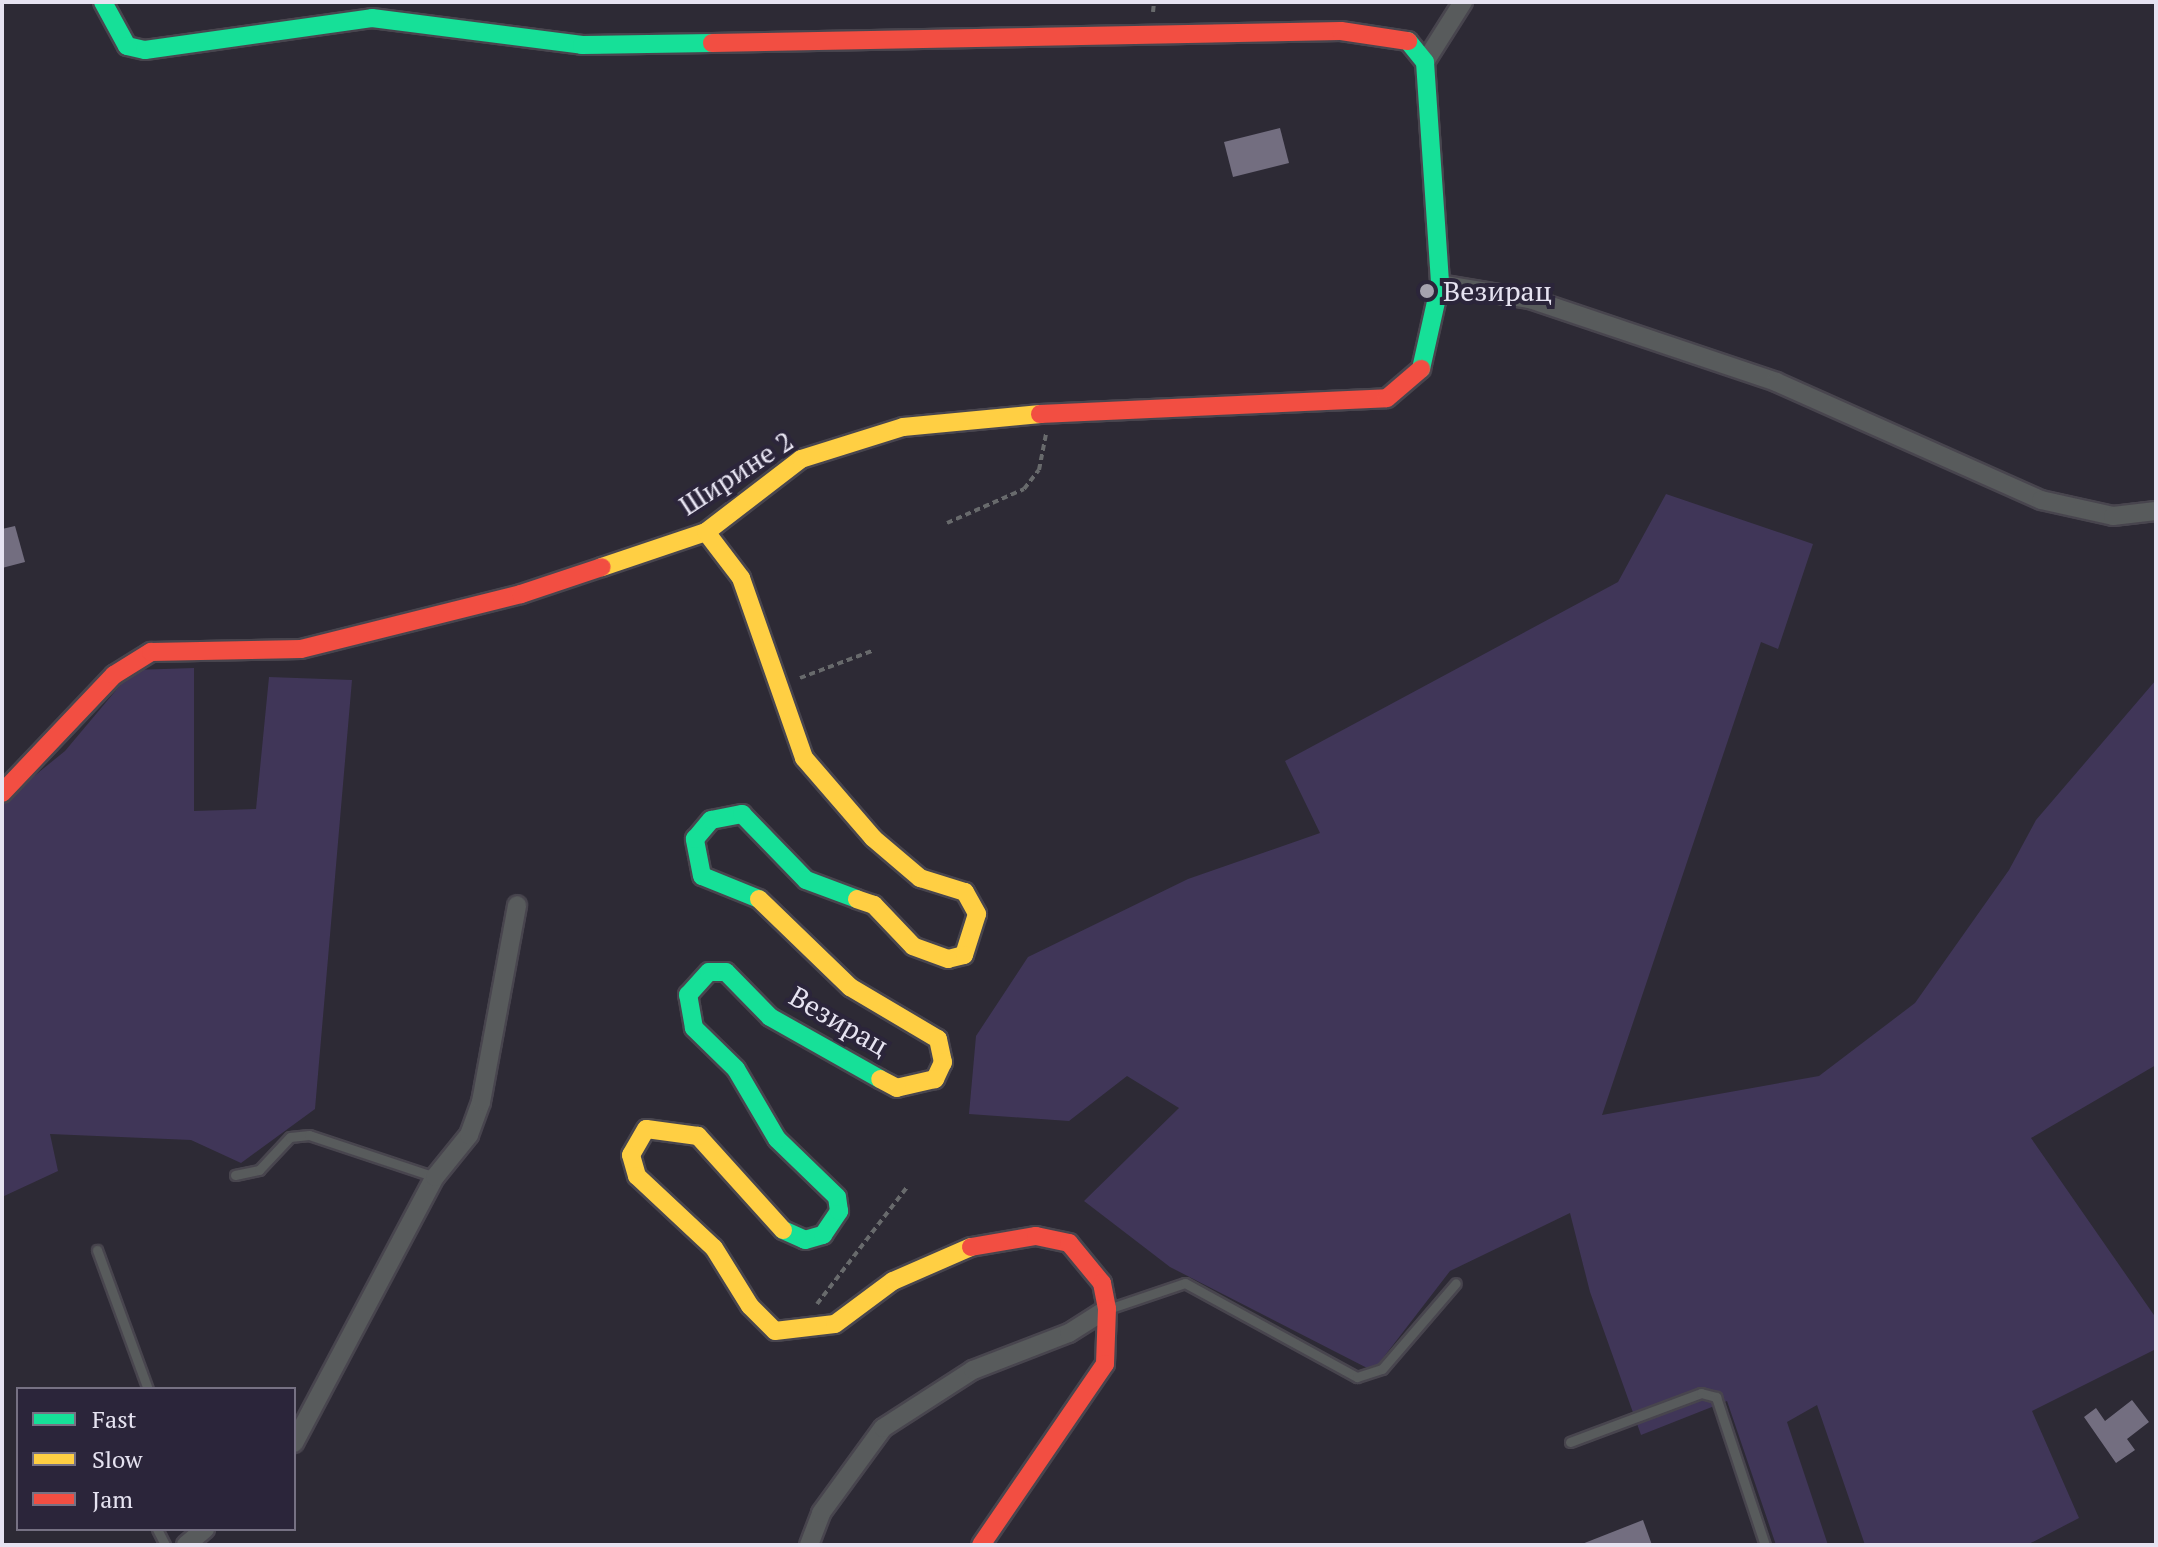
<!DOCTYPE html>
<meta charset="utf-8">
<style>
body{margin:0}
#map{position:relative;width:2158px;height:1547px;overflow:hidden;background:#2d2a35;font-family:"PT Serif",serif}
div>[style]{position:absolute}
.green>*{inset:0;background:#403658}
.building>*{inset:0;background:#736e80}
.path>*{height:4px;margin-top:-2px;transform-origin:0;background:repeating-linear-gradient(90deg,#686a6c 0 6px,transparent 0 10px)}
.roads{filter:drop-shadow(2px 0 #48454e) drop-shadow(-2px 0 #48454e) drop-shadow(0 2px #48454e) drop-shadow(0 -2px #48454e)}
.lane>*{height:9px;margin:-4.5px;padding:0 4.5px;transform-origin:4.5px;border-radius:4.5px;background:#585b5c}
.street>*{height:18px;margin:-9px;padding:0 9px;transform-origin:9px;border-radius:9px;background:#585b5c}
.fast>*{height:18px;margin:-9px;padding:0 9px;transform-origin:9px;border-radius:9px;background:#16e098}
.slow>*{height:18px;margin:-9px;padding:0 9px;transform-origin:9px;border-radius:9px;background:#ffcf43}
.jam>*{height:18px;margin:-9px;padding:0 9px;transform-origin:9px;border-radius:9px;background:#f24e42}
.dots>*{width:22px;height:22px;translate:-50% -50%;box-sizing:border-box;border:4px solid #2b253a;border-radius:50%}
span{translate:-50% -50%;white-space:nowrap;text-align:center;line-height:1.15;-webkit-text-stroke:8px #2b253a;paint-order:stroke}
.poi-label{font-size:28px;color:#e6e3f1}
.left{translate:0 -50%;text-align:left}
.street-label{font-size:28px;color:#e6e3f1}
.frame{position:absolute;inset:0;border:4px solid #e6e3f1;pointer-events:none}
.legend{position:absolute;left:16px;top:1387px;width:280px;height:144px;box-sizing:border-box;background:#2b253a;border:2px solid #767183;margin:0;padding:10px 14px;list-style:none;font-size:24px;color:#e6e3f1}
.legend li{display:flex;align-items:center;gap:16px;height:40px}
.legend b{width:40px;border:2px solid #767183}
</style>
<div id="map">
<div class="green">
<div style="clip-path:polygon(1666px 494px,1813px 544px,1778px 649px,1761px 642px,1602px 1115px,1819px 1076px,1915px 1003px,2009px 870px,2036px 820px,2156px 680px,2156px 1065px,2031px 1138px,2156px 1318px,2156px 1349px,2032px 1411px,2079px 1518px,2027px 1545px,1865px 1545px,1817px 1405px,1787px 1422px,1828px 1545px,1776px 1545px,1727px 1401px,1641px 1435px,1590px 1292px,1570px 1213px,1450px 1271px,1373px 1371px,1170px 1267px,1084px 1201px,1179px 1108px,1127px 1076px,1069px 1121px,969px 1114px,976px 1036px,1028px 957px,1188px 879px,1320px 833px,1285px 761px,1618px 582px)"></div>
<div style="clip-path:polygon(194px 668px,194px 811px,256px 809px,269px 677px,352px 680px,315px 1109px,241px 1163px,191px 1140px,50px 1134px,58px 1171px,2px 1197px,2px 802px,65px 751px,133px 670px)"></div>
</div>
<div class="building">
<div style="clip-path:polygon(1280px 128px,1289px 163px,1233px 177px,1224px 142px)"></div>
<div style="clip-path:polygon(15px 526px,25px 562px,2px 568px,2px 529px)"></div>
<div style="clip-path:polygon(2132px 1400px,2149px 1422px,2127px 1439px,2135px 1450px,2116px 1463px,2084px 1417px,2096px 1408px,2105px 1421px)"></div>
<div style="clip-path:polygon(1643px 1520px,1652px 1545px,1582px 1545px,1582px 1544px)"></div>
</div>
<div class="path">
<div style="left:1153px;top:12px;width:10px;rotate:-84deg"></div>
<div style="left:947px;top:523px;width:84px;rotate:-23.8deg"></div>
<div style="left:1024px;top:489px;width:24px;rotate:-52deg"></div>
<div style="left:1039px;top:470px;width:37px;rotate:-79deg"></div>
<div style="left:800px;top:678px;width:77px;rotate:-20.6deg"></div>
<div style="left:817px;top:1304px;width:149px;rotate:-52.4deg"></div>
</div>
<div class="roads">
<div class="lane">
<div style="left:235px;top:1175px;width:25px;rotate:-12deg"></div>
<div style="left:259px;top:1170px;width:45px;rotate:-46.8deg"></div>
<div style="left:290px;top:1137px;width:19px;rotate:-6deg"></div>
<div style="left:309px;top:1135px;width:133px;rotate:18.4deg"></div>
<div style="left:97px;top:1250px;width:148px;rotate:69.9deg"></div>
<div style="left:1111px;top:1308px;width:78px;rotate:-18.7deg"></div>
<div style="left:1185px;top:1283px;width:196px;rotate:28.7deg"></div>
<div style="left:1357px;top:1377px;width:26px;rotate:-18deg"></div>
<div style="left:1382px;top:1369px;width:113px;rotate:-49.3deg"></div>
<div style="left:1570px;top:1442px;width:140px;rotate:-20.5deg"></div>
<div style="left:1701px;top:1393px;width:16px;rotate:15deg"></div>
<div style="left:1716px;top:1397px;width:156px;rotate:71.7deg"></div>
<div style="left:157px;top:1529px;width:18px;rotate:63deg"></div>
</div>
<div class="street">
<div style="left:1425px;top:62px;width:71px;rotate:-57.7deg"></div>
<div style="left:1440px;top:284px;width:91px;rotate:9.5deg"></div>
<div style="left:1530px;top:299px;width:260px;rotate:18.6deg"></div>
<div style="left:1776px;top:382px;width:290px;rotate:24deg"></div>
<div style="left:2041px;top:500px;width:74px;rotate:12.5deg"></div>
<div style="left:2113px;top:516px;width:43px;rotate:-6.6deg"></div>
<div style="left:294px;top:1443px;width:301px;rotate:-62.1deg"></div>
<div style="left:435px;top:1177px;width:54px;rotate:-51deg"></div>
<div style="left:469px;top:1135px;width:35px;rotate:-70deg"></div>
<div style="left:481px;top:1102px;width:200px;rotate:-79.6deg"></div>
<div style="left:186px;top:1545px;width:25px;rotate:-40deg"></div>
<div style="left:809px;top:1545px;width:34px;rotate:-69deg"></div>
<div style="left:821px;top:1513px;width:105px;rotate:-53.9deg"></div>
<div style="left:883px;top:1428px;width:107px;rotate:-32.8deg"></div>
<div style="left:973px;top:1370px;width:103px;rotate:-21.1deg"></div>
<div style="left:1069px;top:1333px;width:45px;rotate:-32.3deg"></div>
</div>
<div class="fast">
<div style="left:103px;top:2px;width:50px;rotate:61.4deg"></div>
<div style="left:127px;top:46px;width:18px;rotate:13deg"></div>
<div style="left:145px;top:50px;width:229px;rotate:-8deg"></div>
<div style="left:372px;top:18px;width:212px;rotate:7.3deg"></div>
<div style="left:582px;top:45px;width:130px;rotate:-0.9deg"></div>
<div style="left:1408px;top:41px;width:27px;rotate:51deg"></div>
<div style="left:1425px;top:62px;width:223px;rotate:86.1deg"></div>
<div style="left:1440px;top:284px;width:87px;rotate:102.6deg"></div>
<div style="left:759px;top:899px;width:61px;rotate:-158deg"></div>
<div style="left:702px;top:876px;width:38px;rotate:-101deg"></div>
<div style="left:695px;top:839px;width:25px;rotate:-50deg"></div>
<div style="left:711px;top:820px;width:32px;rotate:-11deg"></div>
<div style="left:742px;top:814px;width:92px;rotate:45.9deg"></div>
<div style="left:806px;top:880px;width:54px;rotate:20.4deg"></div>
<div style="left:783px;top:1230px;width:24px;rotate:24deg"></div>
<div style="left:805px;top:1240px;width:19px;rotate:-16deg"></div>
<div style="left:823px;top:1235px;width:29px;rotate:-56deg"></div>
<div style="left:839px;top:1211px;width:14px;rotate:-98deg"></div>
<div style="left:837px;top:1197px;width:83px;rotate:-136deg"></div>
<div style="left:777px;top:1139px;width:81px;rotate:-120.4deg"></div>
<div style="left:736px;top:1069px;width:59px;rotate:-135.7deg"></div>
<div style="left:694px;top:1028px;width:34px;rotate:-100deg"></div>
<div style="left:688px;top:995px;width:31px;rotate:-48deg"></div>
<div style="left:709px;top:972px;width:17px"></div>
<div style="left:726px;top:972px;width:63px;rotate:45.6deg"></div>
<div style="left:770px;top:1017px;width:126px;rotate:29.4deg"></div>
</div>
<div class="slow">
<div style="left:706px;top:532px;width:58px;rotate:52.7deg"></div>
<div style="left:741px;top:578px;width:191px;rotate:70.7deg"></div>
<div style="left:804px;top:758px;width:106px;rotate:49.2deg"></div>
<div style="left:873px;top:838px;width:62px;rotate:40.4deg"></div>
<div style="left:920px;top:878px;width:47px;rotate:17.3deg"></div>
<div style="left:965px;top:892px;width:25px;rotate:61deg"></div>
<div style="left:977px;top:914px;width:43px;rotate:107.6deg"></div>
<div style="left:964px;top:955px;width:16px;rotate:166deg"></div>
<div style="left:948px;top:959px;width:37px;rotate:-160deg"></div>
<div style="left:913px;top:946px;width:57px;rotate:-133.6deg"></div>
<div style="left:874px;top:905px;width:18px;rotate:-161deg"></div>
<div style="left:602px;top:567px;width:110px;rotate:-18.6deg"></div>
<div style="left:706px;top:532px;width:120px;rotate:-37.5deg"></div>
<div style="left:801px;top:459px;width:107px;rotate:-17.4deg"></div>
<div style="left:903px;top:427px;width:138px;rotate:-5.4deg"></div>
<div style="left:759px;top:899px;width:127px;rotate:44deg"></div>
<div style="left:850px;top:987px;width:102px;rotate:30.6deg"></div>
<div style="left:938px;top:1039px;width:24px;rotate:78deg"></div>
<div style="left:943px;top:1062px;width:19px;rotate:115deg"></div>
<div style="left:935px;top:1079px;width:39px;rotate:167deg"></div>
<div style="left:897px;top:1088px;width:19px;rotate:-152deg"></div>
<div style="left:783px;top:1230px;width:127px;rotate:-132.1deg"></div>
<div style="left:698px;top:1136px;width:52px;rotate:-172.3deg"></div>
<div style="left:646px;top:1129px;width:30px;rotate:120deg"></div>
<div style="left:631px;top:1155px;width:22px;rotate:74deg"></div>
<div style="left:637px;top:1176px;width:105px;rotate:43.1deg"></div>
<div style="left:714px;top:1248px;width:68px;rotate:58.2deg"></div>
<div style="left:750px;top:1306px;width:35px;rotate:45deg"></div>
<div style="left:775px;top:1331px;width:60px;rotate:-6.7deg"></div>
<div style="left:835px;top:1324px;width:72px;rotate:-36.6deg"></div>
<div style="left:893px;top:1281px;width:85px;rotate:-23.6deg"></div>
</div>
<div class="jam">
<div style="left:712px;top:43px;width:629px;rotate:-1.09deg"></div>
<div style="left:1341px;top:31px;width:68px;rotate:8.5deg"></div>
<div style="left:1040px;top:414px;width:347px;rotate:-2.6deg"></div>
<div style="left:1387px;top:398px;width:45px;rotate:-40.5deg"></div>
<div style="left:2px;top:793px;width:163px;rotate:-46.5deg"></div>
<div style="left:114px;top:675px;width:44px;rotate:-31.9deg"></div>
<div style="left:151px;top:652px;width:150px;rotate:-1.1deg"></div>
<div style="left:301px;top:649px;width:227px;rotate:-14deg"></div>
<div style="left:521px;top:594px;width:85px;rotate:-18.4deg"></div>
<div style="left:971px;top:1247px;width:66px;rotate:-9.6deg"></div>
<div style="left:1036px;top:1236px;width:34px;rotate:12deg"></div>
<div style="left:1069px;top:1243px;width:52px;rotate:50.5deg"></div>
<div style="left:1102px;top:1283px;width:26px;rotate:79deg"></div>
<div style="left:1107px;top:1309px;width:55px;rotate:92.1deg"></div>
<div style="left:1105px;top:1364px;width:219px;rotate:124.4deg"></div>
</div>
</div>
<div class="dots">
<div style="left:1427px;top:291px;background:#a5a2af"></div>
</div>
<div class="poi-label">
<span class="left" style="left:1443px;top:291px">Везирац</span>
</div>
<div class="street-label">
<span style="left:736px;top:473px;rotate:-33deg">Ширине 2</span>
<span style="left:839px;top:1021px;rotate:30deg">Везирац</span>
</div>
<div class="frame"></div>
<ul class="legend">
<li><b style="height:10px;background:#16e098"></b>Fast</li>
<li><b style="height:10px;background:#ffcf43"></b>Slow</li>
<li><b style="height:10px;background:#f24e42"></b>Jam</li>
</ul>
</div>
